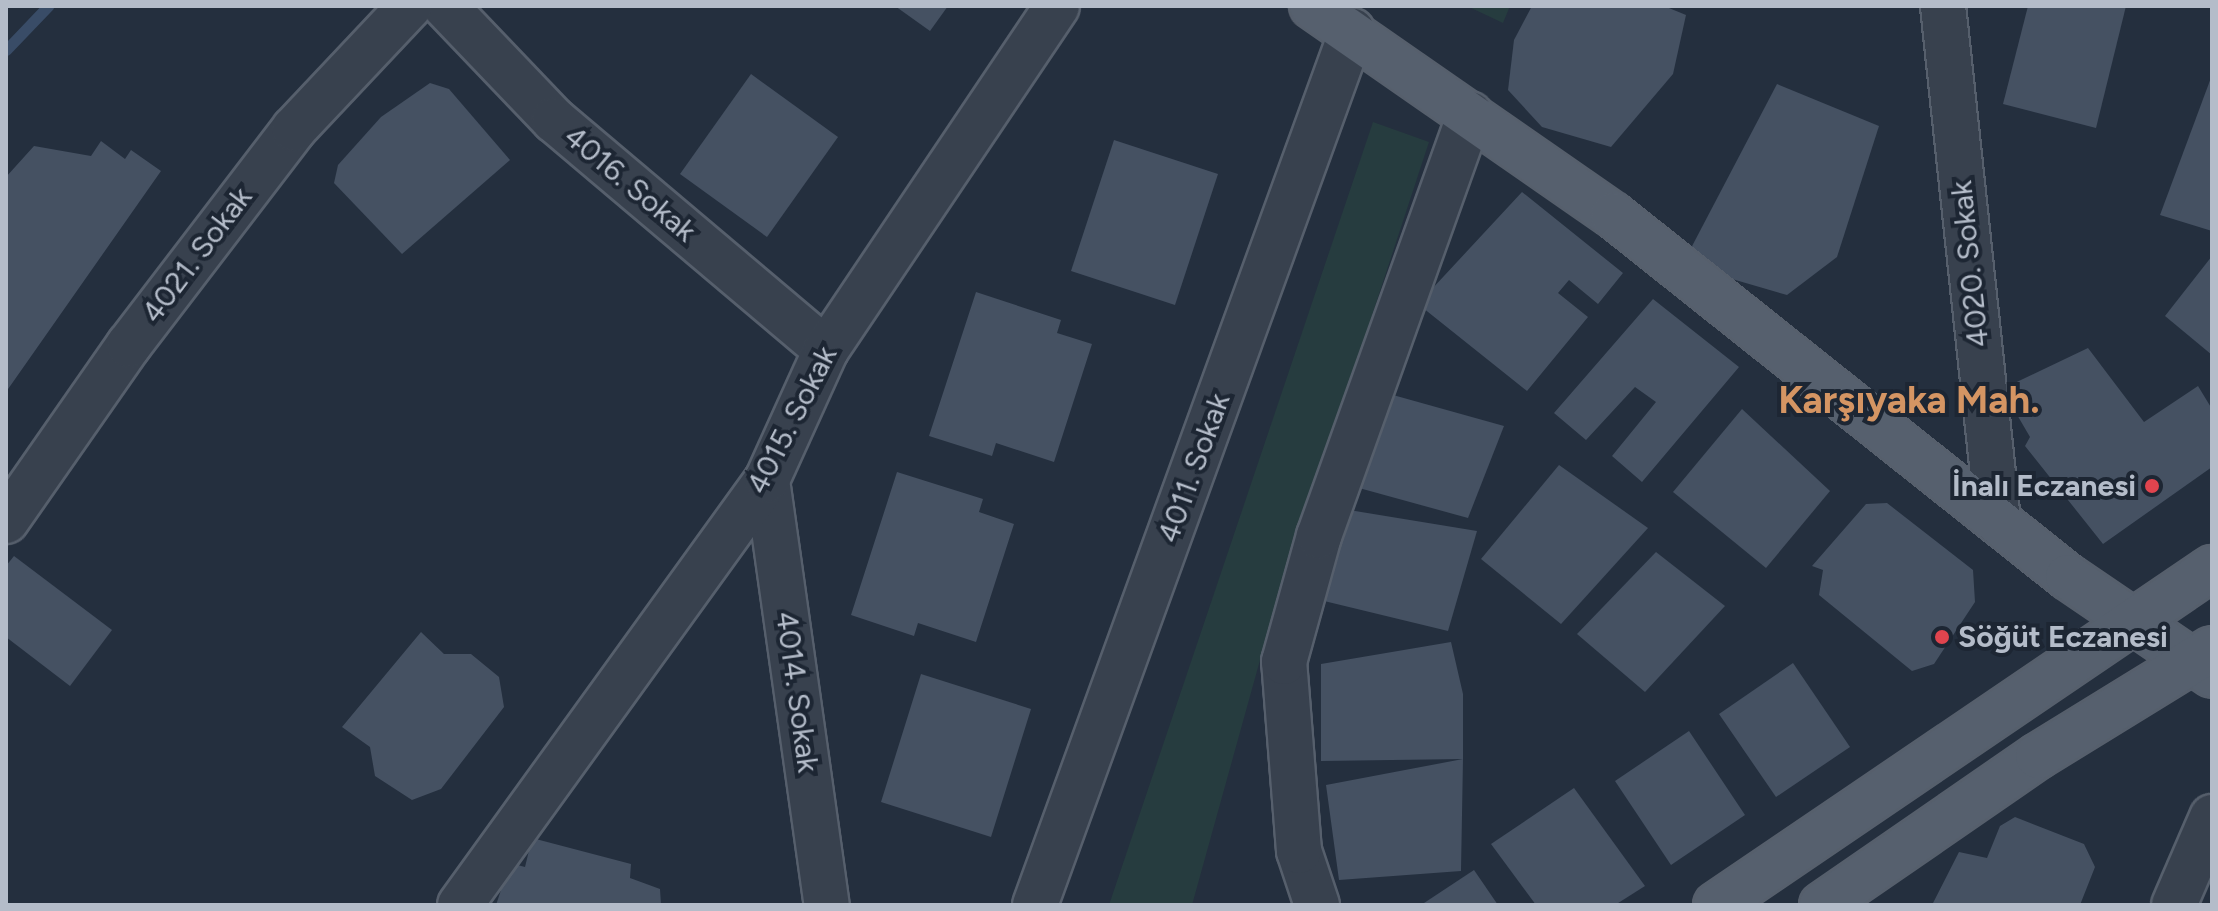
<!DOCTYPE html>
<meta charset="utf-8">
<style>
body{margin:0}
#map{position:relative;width:2218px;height:911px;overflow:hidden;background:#242f3e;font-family:Figtree,sans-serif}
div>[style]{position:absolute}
.green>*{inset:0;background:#263c3f}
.stream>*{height:11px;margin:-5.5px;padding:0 5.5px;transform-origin:5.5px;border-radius:5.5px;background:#394c67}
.building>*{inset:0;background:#455162}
.roads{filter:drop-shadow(2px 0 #565f6c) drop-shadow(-2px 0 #565f6c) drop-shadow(0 2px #565f6c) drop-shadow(0 -2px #565f6c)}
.minor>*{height:44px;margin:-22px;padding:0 22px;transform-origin:22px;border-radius:22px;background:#38414e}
.major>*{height:44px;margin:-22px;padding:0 22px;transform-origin:22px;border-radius:22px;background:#56606e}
.dots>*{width:22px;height:22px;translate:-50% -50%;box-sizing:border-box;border:4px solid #1d2633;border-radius:50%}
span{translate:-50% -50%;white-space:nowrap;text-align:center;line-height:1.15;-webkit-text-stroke:8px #1d2633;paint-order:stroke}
.street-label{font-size:30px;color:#b4bcc9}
.poi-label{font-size:30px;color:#b4bcc9;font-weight:700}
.right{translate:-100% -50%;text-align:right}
.left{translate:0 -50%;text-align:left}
.district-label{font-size:38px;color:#d59563;font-weight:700}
.frame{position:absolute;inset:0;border:8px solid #b4bcc9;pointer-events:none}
</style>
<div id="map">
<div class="green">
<div style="clip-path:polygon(1467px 6px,1510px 6px,1503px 23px)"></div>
<div style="clip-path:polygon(1373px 122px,1429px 142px,1267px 635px,1192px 905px,1109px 905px)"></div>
</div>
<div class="stream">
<div style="left:6px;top:50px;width:61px;rotate:-46.3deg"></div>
</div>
<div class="building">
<div style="clip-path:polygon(895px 6px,948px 6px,930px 31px)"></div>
<div style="clip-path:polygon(1532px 6px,1664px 6px,1686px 15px,1673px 74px,1611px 147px,1542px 127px,1508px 90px,1514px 40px)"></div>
<div style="clip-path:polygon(2028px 6px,2126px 6px,2096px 128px,2003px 104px)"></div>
<div style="clip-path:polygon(751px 74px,838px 137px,767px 237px,680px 174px)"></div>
<div style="clip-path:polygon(2212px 75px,2212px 231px,2160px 215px)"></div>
<div style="clip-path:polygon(430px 83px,449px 89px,510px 160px,402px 254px,334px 183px,338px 165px,381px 117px)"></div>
<div style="clip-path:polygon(1777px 84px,1879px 126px,1837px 257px,1787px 295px,1732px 279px,1690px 250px)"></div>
<div style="clip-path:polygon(1114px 140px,1218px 174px,1175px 305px,1071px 271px)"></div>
<div style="clip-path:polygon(101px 141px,125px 159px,131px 150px,161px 171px,6px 392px,6px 177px,34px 146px,91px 156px)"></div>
<div style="clip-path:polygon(1522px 192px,1623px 273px,1598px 304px,1569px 280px,1558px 293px,1588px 317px,1527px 391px,1418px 304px)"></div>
<div style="clip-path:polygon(2212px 256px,2212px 355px,2165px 316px)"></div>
<div style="clip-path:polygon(976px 292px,1061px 320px,1057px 333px,1092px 344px,1054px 462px,996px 443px,992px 456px,929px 436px)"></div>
<div style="clip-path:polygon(1653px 299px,1739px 367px,1642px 482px,1612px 456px,1656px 402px,1635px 387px,1586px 440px,1554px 413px)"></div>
<div style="clip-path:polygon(2088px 348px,2144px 422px,2198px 386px,2212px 409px,2212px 467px,2103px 544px,2025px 446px,2030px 437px,2002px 389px)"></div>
<div style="clip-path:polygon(1393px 395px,1504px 426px,1468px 518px,1359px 488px)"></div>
<div style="clip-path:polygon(1742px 409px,1830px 491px,1766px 568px,1673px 492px)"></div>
<div style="clip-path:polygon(1559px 465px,1648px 528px,1561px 624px,1481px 559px)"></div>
<div style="clip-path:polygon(897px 472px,983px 499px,979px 512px,1014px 524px,976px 642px,918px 623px,914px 636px,851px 615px)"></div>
<div style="clip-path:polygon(1887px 503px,1973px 570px,1975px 602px,1934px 664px,1912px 671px,1819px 595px,1823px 570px,1812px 566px,1866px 504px)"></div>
<div style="clip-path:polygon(1349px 510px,1477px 531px,1448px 631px,1320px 600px)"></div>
<div style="clip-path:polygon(1656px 552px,1725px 606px,1645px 692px,1577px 634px)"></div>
<div style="clip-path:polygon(14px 556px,112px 630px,70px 686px,6px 637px,6px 566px)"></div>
<div style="clip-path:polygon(421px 632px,444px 654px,471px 654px,499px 677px,504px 707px,441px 789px,412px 800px,375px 776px,370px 747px,342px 727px)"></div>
<div style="clip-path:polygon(1451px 642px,1463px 694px,1463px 759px,1461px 871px,1339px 880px,1326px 785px,1463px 759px,1321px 761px,1321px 664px)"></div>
<div style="clip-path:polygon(1793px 663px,1850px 747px,1776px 797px,1719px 714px)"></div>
<div style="clip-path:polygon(921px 674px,1031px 709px,991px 837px,881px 802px)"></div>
<div style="clip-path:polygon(1689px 731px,1745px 815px,1671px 865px,1615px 781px)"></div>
<div style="clip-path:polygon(1574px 788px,1645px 886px,1615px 905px,1536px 905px,1491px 844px)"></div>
<div style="clip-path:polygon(2015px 817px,2084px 844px,2095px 867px,2080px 905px,1932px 905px,1959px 852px,1987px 858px,2000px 826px)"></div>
<div style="clip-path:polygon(532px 838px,631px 864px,630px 878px,660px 889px,661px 905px,496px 905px,510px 863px,525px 867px)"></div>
<div style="clip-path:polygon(1474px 870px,1498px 905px,1421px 905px)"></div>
</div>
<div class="roads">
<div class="minor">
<div style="left:445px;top:6px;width:158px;rotate:46.3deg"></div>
<div style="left:554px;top:120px;width:356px;rotate:40.2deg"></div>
<div style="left:1943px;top:6px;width:518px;rotate:83.9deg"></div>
<div style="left:767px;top:480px;width:429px;rotate:82deg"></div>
<div style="left:6px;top:521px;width:215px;rotate:-55.1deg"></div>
<div style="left:129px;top:345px;width:272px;rotate:-52.6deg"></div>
<div style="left:294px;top:129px;width:169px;rotate:-46.7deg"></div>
<div style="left:460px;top:905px;width:524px;rotate:-54.16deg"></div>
<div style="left:767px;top:480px;width:143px;rotate:-65.6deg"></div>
<div style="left:826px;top:350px;width:414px;rotate:-56.1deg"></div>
<div style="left:1035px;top:905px;width:930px;rotate:-70.06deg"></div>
<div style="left:1317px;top:905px;width:57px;rotate:-108.4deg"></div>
<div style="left:1299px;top:851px;width:190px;rotate:-94.5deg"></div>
<div style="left:1284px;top:662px;width:131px;rotate:-74.5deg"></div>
<div style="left:1319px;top:536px;width:448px;rotate:-70.3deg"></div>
<div style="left:2174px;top:905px;width:96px;rotate:-66.6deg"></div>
</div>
<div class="major">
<div style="left:1312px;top:6px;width:366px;rotate:34.8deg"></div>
<div style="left:1613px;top:215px;width:581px;rotate:38.51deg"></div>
<div style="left:2068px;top:577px;width:174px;rotate:34.2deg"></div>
<div style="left:1716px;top:905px;width:600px;rotate:-34.19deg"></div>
<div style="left:1822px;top:905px;width:262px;rotate:-34.6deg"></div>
<div style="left:2038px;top:756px;width:204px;rotate:-31.6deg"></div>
</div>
</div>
<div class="dots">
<div style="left:2152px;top:486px;background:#e0444e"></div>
<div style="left:1942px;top:637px;background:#e0444e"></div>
</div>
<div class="street-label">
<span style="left:630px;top:184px;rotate:40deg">4016. Sokak</span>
<span style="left:197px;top:255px;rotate:-53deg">4021. Sokak</span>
<span style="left:1970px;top:264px;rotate:-96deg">4020. Sokak</span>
<span style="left:792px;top:420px;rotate:-63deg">4015. Sokak</span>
<span style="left:1194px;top:468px;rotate:-70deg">4011. Sokak</span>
<span style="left:797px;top:692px;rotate:82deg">4014. Sokak</span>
</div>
<div class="poi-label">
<span class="right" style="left:2136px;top:486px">İnalı Eczanesi</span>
<span class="left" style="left:1958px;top:637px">Söğüt Eczanesi</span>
</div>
<div class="district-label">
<span style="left:1909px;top:401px">Karşıyaka Mah.</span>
</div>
<div class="frame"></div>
</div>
